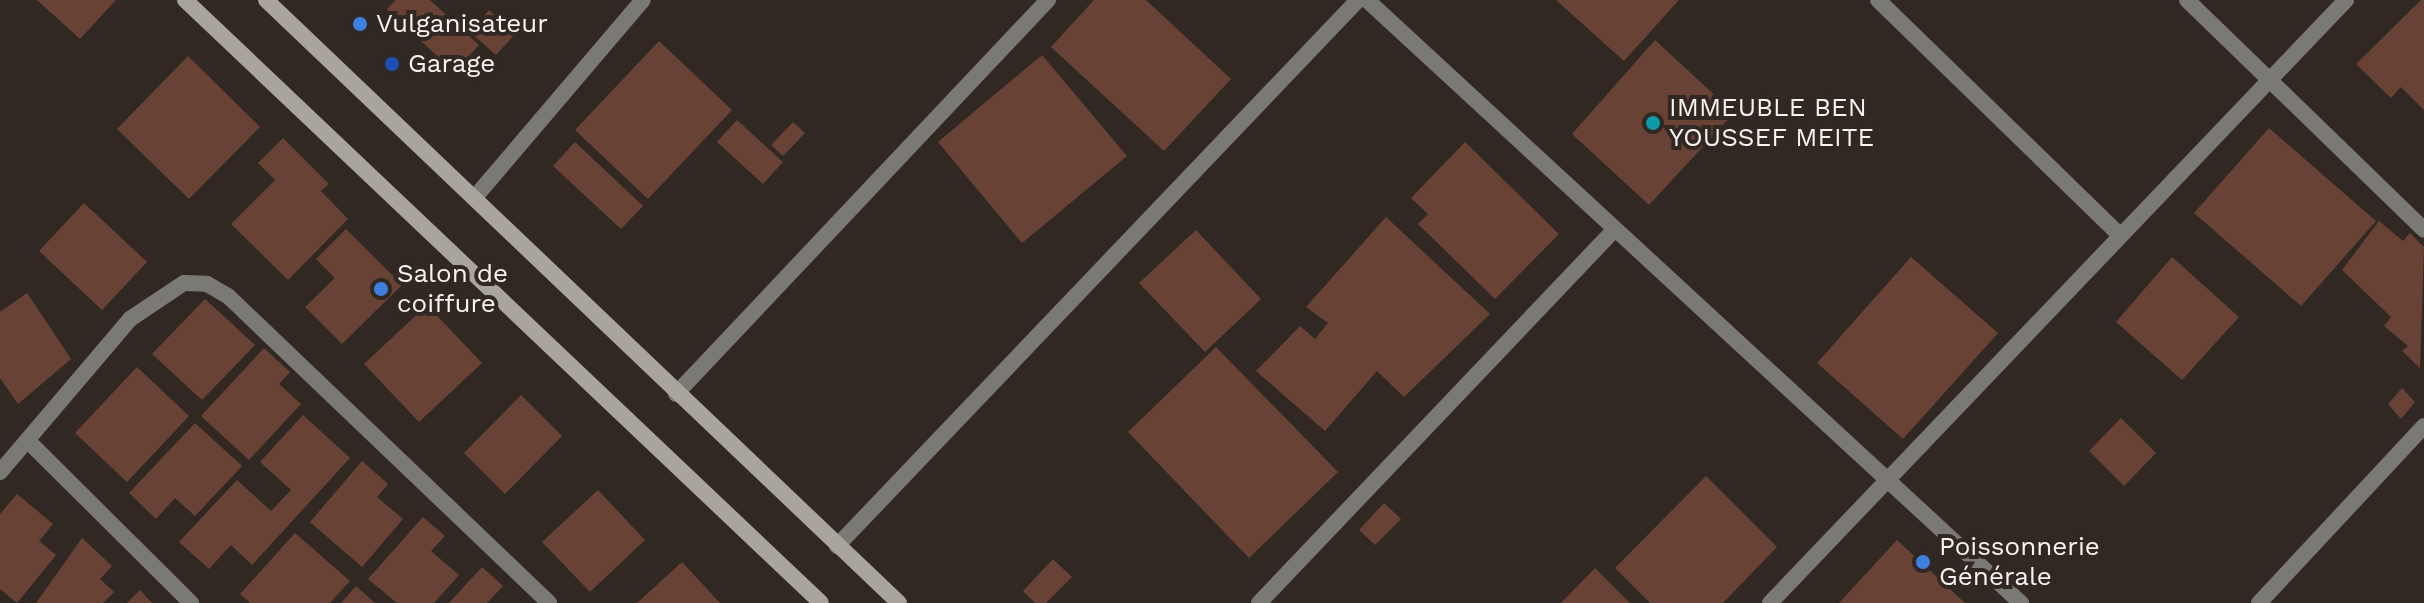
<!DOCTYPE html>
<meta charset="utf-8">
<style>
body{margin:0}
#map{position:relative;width:2424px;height:603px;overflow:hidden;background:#312824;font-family:"Work Sans",sans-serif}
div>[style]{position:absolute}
.building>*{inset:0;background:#684335}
.service>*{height:16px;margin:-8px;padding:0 8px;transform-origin:8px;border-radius:8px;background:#7b7974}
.minor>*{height:16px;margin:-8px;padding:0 8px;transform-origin:8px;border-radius:8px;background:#7b7974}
.secondary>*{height:16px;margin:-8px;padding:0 8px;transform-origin:8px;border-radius:8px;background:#a9a59e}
.dots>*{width:22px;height:22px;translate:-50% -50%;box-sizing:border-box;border:4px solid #312824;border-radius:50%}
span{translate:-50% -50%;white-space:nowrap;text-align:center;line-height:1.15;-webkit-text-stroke:8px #312824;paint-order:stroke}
.poi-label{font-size:26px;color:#f9f2ef}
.left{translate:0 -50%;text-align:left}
</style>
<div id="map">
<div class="building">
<div style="clip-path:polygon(37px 0,116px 0,80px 39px)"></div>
<div style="clip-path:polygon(396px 0,430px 0,479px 45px,454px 72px,387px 9px)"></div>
<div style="clip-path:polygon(1094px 0,1146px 0,1231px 79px,1164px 151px,1051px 47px)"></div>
<div style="clip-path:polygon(1556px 0,1679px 0,1624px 61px)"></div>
<div style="clip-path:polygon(2421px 0,2424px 0,2424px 110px,2401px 87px,2391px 98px,2356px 64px)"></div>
<div style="clip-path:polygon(489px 10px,515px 34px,496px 55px,470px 32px)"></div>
<div style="clip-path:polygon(1655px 40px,1734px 113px,1649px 205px,1572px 134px)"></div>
<div style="clip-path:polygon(659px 41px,732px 110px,648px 199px,575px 130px)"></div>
<div style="clip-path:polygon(1042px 55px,1127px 156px,1022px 243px,938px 142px)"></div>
<div style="clip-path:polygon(188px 56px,260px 127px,189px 199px,117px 129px)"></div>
<div style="clip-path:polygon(737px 120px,783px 162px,763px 184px,717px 142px)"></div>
<div style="clip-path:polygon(793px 122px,805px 133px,783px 156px,771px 145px)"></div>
<div style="clip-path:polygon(2269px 128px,2376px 221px,2301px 306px,2194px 213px)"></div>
<div style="clip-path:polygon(283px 138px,329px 184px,321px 191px,348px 219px,288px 280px,231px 224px,275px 180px,258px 163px)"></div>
<div style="clip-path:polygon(575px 142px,643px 206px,621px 229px,553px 166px)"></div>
<div style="clip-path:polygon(1465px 142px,1559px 234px,1495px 299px,1418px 224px,1428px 214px,1411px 198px)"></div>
<div style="clip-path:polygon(84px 203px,147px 262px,102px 310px,39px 251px)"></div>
<div style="clip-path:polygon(1386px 217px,1490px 314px,1404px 397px,1377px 371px,1325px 431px,1256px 371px,1300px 326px,1315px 339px,1328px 323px,1306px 307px)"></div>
<div style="clip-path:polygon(2379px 221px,2403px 241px,2410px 233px,2424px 247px,2420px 368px,2402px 351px,2408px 346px,2384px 326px,2391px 317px,2342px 270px)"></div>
<div style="clip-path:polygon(346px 229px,402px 285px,342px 344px,305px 307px,335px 278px,316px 259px)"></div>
<div style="clip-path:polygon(1196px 230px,1261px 299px,1205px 352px,1139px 283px)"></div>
<div style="clip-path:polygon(1911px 257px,1998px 333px,1903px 439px,1817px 363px)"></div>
<div style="clip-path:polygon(2172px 257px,2239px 317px,2182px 380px,2116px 322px)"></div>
<div style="clip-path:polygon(27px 293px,71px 359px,18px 404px,0 378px,0 312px)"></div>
<div style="clip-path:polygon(205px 299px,255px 345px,202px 400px,152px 354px)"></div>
<div style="clip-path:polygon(427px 305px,482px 363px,419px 422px,364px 364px)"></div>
<div style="clip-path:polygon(1216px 347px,1338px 472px,1249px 558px,1128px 432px)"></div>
<div style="clip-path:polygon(264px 348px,290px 372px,279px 384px,301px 404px,249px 460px,201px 416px)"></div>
<div style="clip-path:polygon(137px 367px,189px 416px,127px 482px,75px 433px)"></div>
<div style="clip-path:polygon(2402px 388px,2415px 402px,2401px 419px,2388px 404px)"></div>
<div style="clip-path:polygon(521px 395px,562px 436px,505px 494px,464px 453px)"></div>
<div style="clip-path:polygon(303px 415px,350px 458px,252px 565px,231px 545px,209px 569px,179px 542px,237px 480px,271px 511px,291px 490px,260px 462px)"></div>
<div style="clip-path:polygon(2121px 418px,2156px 453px,2124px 486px,2089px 451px)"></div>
<div style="clip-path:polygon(195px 423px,242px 466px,195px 516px,175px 498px,156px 519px,129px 493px)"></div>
<div style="clip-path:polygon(362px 461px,388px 484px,377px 497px,403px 519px,362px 567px,310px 522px)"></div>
<div style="clip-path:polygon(1706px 476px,1777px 547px,1723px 603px,1650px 603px,1615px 568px)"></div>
<div style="clip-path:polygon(598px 490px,645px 540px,590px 592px,542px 542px)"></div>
<div style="clip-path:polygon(17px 494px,53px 524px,39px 541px,56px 555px,17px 603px,0 589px,0 514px)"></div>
<div style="clip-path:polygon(1384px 503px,1401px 519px,1375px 545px,1359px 530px)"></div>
<div style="clip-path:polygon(423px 517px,445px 536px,431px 551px,459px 575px,434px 603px,397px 603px,368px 579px)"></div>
<div style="clip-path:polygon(295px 533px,350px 581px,330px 603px,250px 603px,240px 594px)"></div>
<div style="clip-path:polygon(82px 538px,112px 566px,100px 579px,114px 592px,103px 603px,36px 603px)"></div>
<div style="clip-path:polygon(1897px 540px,1965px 603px,1839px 603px)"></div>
<div style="clip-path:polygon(1053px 559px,1072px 577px,1046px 603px,1035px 603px,1023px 591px)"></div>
<div style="clip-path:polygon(682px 562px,720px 603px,637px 603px)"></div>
<div style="clip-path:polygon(482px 567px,503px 586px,487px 603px,449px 603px)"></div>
<div style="clip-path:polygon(1595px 568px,1630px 603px,1561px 603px)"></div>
<div style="clip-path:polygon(356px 586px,375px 603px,341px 603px)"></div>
<div style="clip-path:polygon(140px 590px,152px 603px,127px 603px)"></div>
</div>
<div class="service">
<div style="left:476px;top:196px;width:257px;rotate:-49.6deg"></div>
</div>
<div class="minor">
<div style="left:1367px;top:0;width:890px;rotate:42.68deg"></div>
<div style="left:1878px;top:0;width:336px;rotate:44.2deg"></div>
<div style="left:2187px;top:0;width:330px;rotate:44.1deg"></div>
<div style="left:676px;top:394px;width:542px;rotate:-46.65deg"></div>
<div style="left:28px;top:441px;width:230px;rotate:44.8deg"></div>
<div style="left:0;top:472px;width:201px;rotate:-49.6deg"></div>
<div style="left:130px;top:319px;width:65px;rotate:-33.7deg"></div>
<div style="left:184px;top:283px;width:23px;rotate:2deg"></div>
<div style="left:207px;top:284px;width:24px;rotate:30deg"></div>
<div style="left:228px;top:296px;width:444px;rotate:43.7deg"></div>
<div style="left:837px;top:546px;width:755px;rotate:-46.34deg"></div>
<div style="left:1259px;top:603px;width:516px;rotate:-46.41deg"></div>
<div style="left:1770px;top:603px;width:834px;rotate:-46.31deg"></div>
<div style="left:2259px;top:603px;width:242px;rotate:-47deg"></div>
</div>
<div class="secondary">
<div style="left:185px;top:0;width:876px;rotate:43.47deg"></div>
<div style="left:266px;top:0;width:874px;rotate:43.61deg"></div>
</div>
<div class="dots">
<div style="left:360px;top:24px;background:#3f7fe0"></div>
<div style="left:392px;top:64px;background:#1a4fb4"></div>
<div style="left:1653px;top:123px;background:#0f9aa8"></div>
<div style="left:381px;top:289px;background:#3f7fe0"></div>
<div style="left:1923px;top:562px;background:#3f7fe0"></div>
</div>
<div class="poi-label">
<span class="left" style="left:376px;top:24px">Vulganisateur</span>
<span class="left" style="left:408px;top:64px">Garage</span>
<span class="left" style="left:1669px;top:123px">IMMEUBLE BEN<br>YOUSSEF MEITE</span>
<span class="left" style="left:397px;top:289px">Salon de<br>coiffure</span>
<span class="left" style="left:1939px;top:562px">Poissonnerie<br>Générale</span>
</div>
</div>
